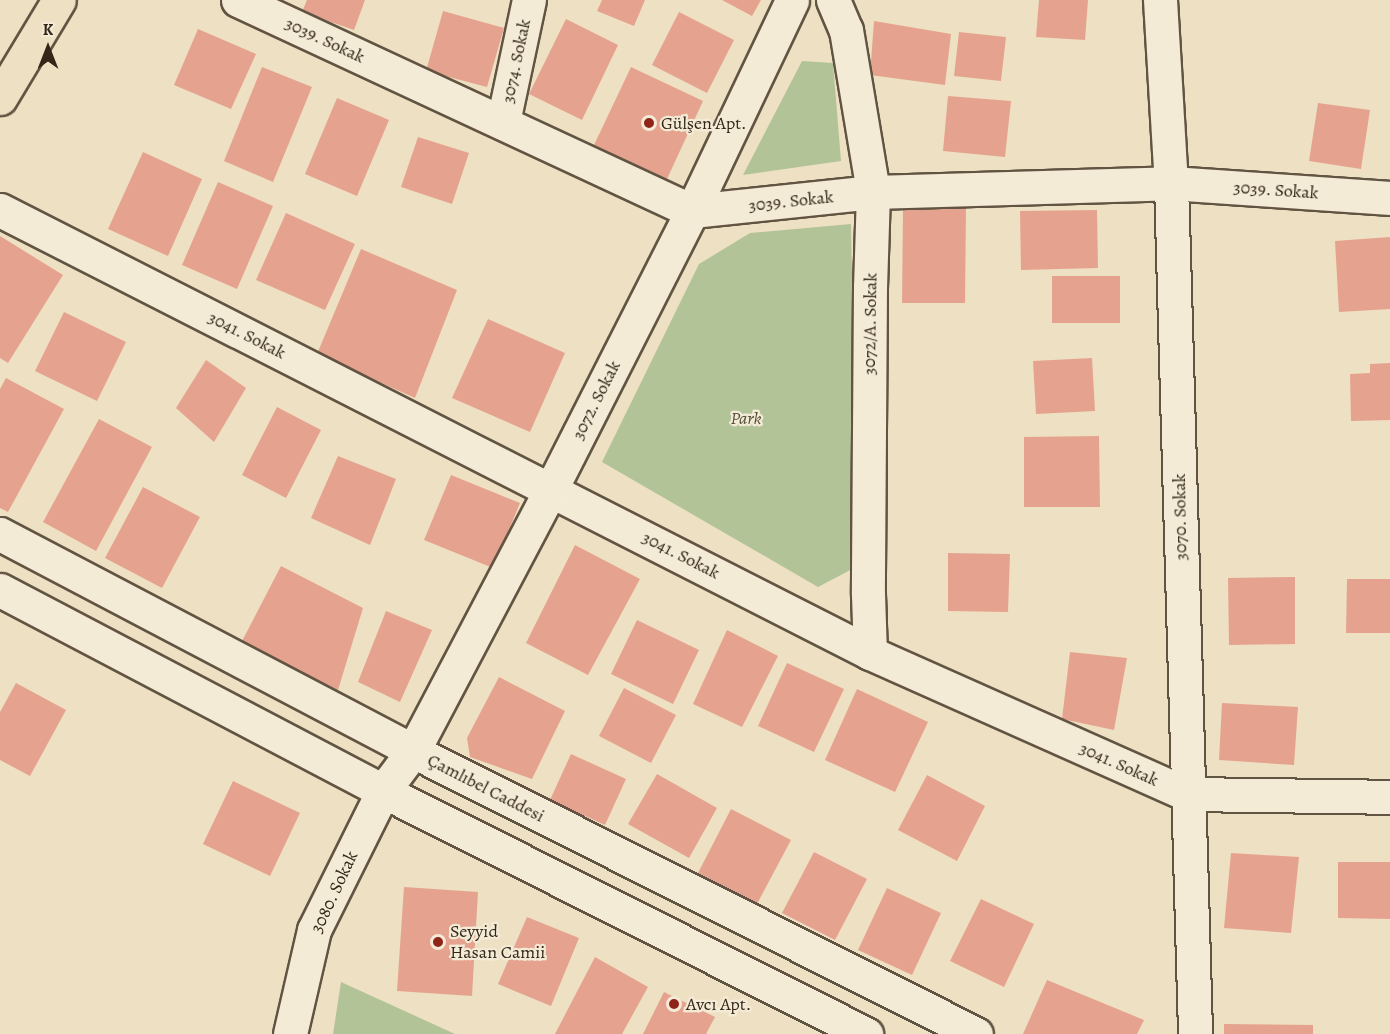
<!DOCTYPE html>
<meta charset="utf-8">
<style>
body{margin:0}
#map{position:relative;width:1390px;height:1034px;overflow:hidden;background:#eee0c2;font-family:Alegreya,serif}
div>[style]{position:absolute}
.green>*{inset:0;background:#b3c398}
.building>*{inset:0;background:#e5a38f}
.roads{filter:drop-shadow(2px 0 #625442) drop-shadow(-2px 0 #625442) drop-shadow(0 2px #625442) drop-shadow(0 -2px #625442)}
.minor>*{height:33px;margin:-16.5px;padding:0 16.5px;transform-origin:16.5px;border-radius:16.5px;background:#f4ebd7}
.major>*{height:33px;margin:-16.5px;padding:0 16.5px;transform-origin:16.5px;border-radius:16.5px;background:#eee0c2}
.dots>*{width:16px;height:16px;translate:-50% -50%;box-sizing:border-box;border:3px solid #f4ebd7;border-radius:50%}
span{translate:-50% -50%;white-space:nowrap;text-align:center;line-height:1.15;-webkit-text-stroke:4.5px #f4ebd7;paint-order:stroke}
.street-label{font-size:18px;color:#332617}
.poi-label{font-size:18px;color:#332617}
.left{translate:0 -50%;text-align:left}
.park-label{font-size:18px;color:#534d37;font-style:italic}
.north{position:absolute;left:18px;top:18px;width:60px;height:60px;-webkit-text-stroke:4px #f4ebd7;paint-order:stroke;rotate:0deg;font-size:16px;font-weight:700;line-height:24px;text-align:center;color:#332617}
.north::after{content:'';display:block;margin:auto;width:21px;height:27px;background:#332617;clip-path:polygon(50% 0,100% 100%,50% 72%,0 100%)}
</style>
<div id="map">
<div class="green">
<div style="clip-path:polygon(802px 61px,833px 63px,841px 161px,743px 175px)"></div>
<div style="clip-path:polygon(851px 224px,858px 566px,818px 587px,602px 462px,699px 264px,750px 233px)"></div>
<div style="clip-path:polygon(341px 982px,455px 1034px,333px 1034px)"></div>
</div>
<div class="building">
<div style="clip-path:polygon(307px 0,365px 0,354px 30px,302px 12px)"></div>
<div style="clip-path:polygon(602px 0,645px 0,634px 26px,597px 11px)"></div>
<div style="clip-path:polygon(722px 0,761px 0,752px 16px)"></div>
<div style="clip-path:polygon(1039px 0,1088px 0,1085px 40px,1036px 37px)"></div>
<div style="clip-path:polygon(443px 11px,504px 28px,487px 87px,426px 71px)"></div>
<div style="clip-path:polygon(679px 12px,734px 40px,707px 93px,652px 65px)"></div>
<div style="clip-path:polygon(566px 19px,618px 45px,582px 120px,529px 94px)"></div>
<div style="clip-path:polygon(874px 21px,951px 34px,945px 85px,870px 75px)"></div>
<div style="clip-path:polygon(198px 29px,256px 54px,231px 109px,174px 85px)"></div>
<div style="clip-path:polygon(959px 32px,1006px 37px,1001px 81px,954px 76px)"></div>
<div style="clip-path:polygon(262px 67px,312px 87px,273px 182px,224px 161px)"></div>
<div style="clip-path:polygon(631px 67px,703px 101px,667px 179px,594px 145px)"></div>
<div style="clip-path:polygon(948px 96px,1011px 101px,1005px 157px,943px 151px)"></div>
<div style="clip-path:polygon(337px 98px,389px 120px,357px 196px,305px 174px)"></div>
<div style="clip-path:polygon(1318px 103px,1370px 110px,1361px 169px,1309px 161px)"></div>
<div style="clip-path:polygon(418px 137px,469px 153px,452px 204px,401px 187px)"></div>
<div style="clip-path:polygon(143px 152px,202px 179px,168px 256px,108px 229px)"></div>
<div style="clip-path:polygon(218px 182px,273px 206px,237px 289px,182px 265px)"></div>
<div style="clip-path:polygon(903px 208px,966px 208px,965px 303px,902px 303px)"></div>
<div style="clip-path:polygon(1097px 210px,1098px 268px,1021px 270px,1020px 211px)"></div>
<div style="clip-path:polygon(286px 213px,355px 244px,325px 310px,256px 280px)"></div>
<div style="clip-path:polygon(0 236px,63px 275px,8px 363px,0 358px)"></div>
<div style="clip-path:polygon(1390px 237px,1390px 309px,1339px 312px,1335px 241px)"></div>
<div style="clip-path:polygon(361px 249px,457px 290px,415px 398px,317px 354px)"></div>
<div style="clip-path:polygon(1052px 276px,1120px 276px,1120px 323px,1052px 323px)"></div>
<div style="clip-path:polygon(64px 312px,126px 342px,97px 401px,35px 371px)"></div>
<div style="clip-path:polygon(488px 319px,565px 353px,530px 432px,452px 398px)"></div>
<div style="clip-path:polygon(1092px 358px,1095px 411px,1036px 414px,1033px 361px)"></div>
<div style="clip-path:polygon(206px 360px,246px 388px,214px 442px,176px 408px)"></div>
<div style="clip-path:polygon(1390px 363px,1390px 420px,1351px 421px,1350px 374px,1370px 373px,1370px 364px)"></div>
<div style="clip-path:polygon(6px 378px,64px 409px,8px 512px,0 508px,0 389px)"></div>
<div style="clip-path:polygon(277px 407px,321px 430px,286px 498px,242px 475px)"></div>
<div style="clip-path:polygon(99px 419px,152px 447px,96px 551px,43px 522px)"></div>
<div style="clip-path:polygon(1099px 436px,1100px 507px,1024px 507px,1024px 437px)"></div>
<div style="clip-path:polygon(338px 456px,396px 479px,370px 545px,311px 518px)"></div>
<div style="clip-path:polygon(451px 475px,520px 503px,493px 568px,424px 540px)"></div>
<div style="clip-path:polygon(143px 487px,200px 517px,162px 588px,105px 558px)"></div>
<div style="clip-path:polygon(575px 545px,640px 579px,588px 675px,526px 643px)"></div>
<div style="clip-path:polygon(948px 553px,1010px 554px,1008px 612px,948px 611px)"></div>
<div style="clip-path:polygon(281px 566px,363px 608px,338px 690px,241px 643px)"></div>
<div style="clip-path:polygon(1295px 577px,1295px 644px,1229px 645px,1228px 578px)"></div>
<div style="clip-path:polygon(1347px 579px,1390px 579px,1390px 633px,1346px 633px)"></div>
<div style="clip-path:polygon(386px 611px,432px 630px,400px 702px,358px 682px)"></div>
<div style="clip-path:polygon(637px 620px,699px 650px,673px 704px,611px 674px)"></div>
<div style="clip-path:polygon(727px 630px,778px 656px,742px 727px,693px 704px)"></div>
<div style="clip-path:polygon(1070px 652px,1127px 658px,1114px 730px,1062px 719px)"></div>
<div style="clip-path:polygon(787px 663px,844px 689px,814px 752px,758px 726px)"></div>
<div style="clip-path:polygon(499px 677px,565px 711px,532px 779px,470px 757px,467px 738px)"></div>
<div style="clip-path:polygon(16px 683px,66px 710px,30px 776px,0 760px,0 712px)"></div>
<div style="clip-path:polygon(624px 688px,676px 715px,651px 763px,599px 736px)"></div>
<div style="clip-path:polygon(857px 689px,928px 722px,895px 792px,825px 760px)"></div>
<div style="clip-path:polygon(1222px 703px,1298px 707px,1294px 765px,1219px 760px)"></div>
<div style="clip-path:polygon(571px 754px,626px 779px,605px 825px,550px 800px)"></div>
<div style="clip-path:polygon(657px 774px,717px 808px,689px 858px,628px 824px)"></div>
<div style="clip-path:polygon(927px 775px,985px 806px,957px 861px,898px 830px)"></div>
<div style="clip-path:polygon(233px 781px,300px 813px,270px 876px,203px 844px)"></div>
<div style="clip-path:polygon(731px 809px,791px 840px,757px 904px,698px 873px)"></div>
<div style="clip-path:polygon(814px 852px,867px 879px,835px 940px,782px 913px)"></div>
<div style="clip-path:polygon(1231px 853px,1299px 857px,1291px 933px,1224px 928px)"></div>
<div style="clip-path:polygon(1338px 862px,1390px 862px,1390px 919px,1338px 918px)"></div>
<div style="clip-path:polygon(404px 887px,478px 892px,472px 996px,397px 991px)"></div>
<div style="clip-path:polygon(887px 888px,941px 913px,912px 975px,858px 950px)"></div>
<div style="clip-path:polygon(981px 899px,1034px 924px,1004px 987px,950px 961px)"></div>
<div style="clip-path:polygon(527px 917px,579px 938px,551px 1006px,498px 984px)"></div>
<div style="clip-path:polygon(595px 957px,648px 987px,622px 1034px,555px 1034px)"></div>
<div style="clip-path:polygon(1047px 980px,1144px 1020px,1137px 1034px,1023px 1034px)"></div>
<div style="clip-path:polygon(664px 992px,715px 1017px,706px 1034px,643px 1034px)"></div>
<div style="clip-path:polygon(1224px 1024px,1313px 1025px,1313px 1034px,1224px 1034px)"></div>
</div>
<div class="roads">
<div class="minor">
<div style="left:238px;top:0;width:501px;rotate:24.93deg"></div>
<div style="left:692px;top:211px;width:182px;rotate:-6deg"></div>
<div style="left:873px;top:192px;width:298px;rotate:-1.7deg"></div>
<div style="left:1171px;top:183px;width:220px;rotate:3.9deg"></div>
<div style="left:833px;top:0;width:33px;rotate:67deg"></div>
<div style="left:846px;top:30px;width:164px;rotate:80.5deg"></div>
<div style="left:873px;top:192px;width:95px;rotate:91.8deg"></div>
<div style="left:870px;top:287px;width:307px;rotate:90.4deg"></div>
<div style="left:868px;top:594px;width:59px;rotate:88.1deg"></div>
<div style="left:1160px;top:0;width:183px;rotate:86.6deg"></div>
<div style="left:1171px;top:183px;width:851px;rotate:88.38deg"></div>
<div style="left:503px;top:122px;width:125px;rotate:-78deg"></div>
<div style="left:0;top:210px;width:976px;rotate:26.98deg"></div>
<div style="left:870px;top:653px;width:347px;rotate:24deg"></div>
<div style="left:1187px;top:794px;width:203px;rotate:0.8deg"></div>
<div style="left:0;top:534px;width:467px;rotate:27.7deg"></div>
<div style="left:413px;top:751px;width:630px;rotate:26.69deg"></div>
<div style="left:0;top:590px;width:433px;rotate:27.7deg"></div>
<div style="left:383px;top:791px;width:541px;rotate:26.71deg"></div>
<div style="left:290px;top:1034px;width:107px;rotate:-77deg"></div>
<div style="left:314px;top:930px;width:155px;rotate:-63.6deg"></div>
<div style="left:383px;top:791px;width:50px;rotate:-53.1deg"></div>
<div style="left:413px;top:751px;width:296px;rotate:-62.2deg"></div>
<div style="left:551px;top:489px;width:312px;rotate:-63.1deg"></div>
<div style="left:692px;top:211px;width:233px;rotate:-64.6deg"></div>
</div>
<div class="major">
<div style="left:0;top:98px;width:114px;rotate:-59deg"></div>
</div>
</div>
<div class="dots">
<div style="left:649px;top:123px;background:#8f2418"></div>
<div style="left:438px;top:942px;background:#8f2418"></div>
<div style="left:674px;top:1004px;background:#8f2418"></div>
</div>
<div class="street-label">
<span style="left:325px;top:40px;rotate:25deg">3039. Sokak</span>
<span style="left:516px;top:61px;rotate:-78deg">3074. Sokak</span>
<span style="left:1276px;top:190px;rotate:4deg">3039. Sokak</span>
<span style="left:791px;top:201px;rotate:-6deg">3039. Sokak</span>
<span style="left:870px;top:324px;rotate:-89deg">3072/A. Sokak</span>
<span style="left:247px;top:335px;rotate:27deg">3041. Sokak</span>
<span style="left:596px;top:400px;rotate:-63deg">3072. Sokak</span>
<span style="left:1180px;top:517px;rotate:-91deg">3070. Sokak</span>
<span style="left:681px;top:555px;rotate:27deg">3041. Sokak</span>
<span style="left:1119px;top:764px;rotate:24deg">3041. Sokak</span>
<span style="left:486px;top:788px;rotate:27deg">Çamlıbel Caddesi</span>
<span style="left:334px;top:892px;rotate:-65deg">3080. Sokak</span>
</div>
<div class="poi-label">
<span class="left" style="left:661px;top:123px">Gülşen Apt.</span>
<span class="left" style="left:450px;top:942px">Seyyid<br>Hasan Camii</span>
<span class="left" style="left:686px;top:1004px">Avcı Apt.</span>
</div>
<div class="park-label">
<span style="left:746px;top:418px">Park</span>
</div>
<div class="north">K</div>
</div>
